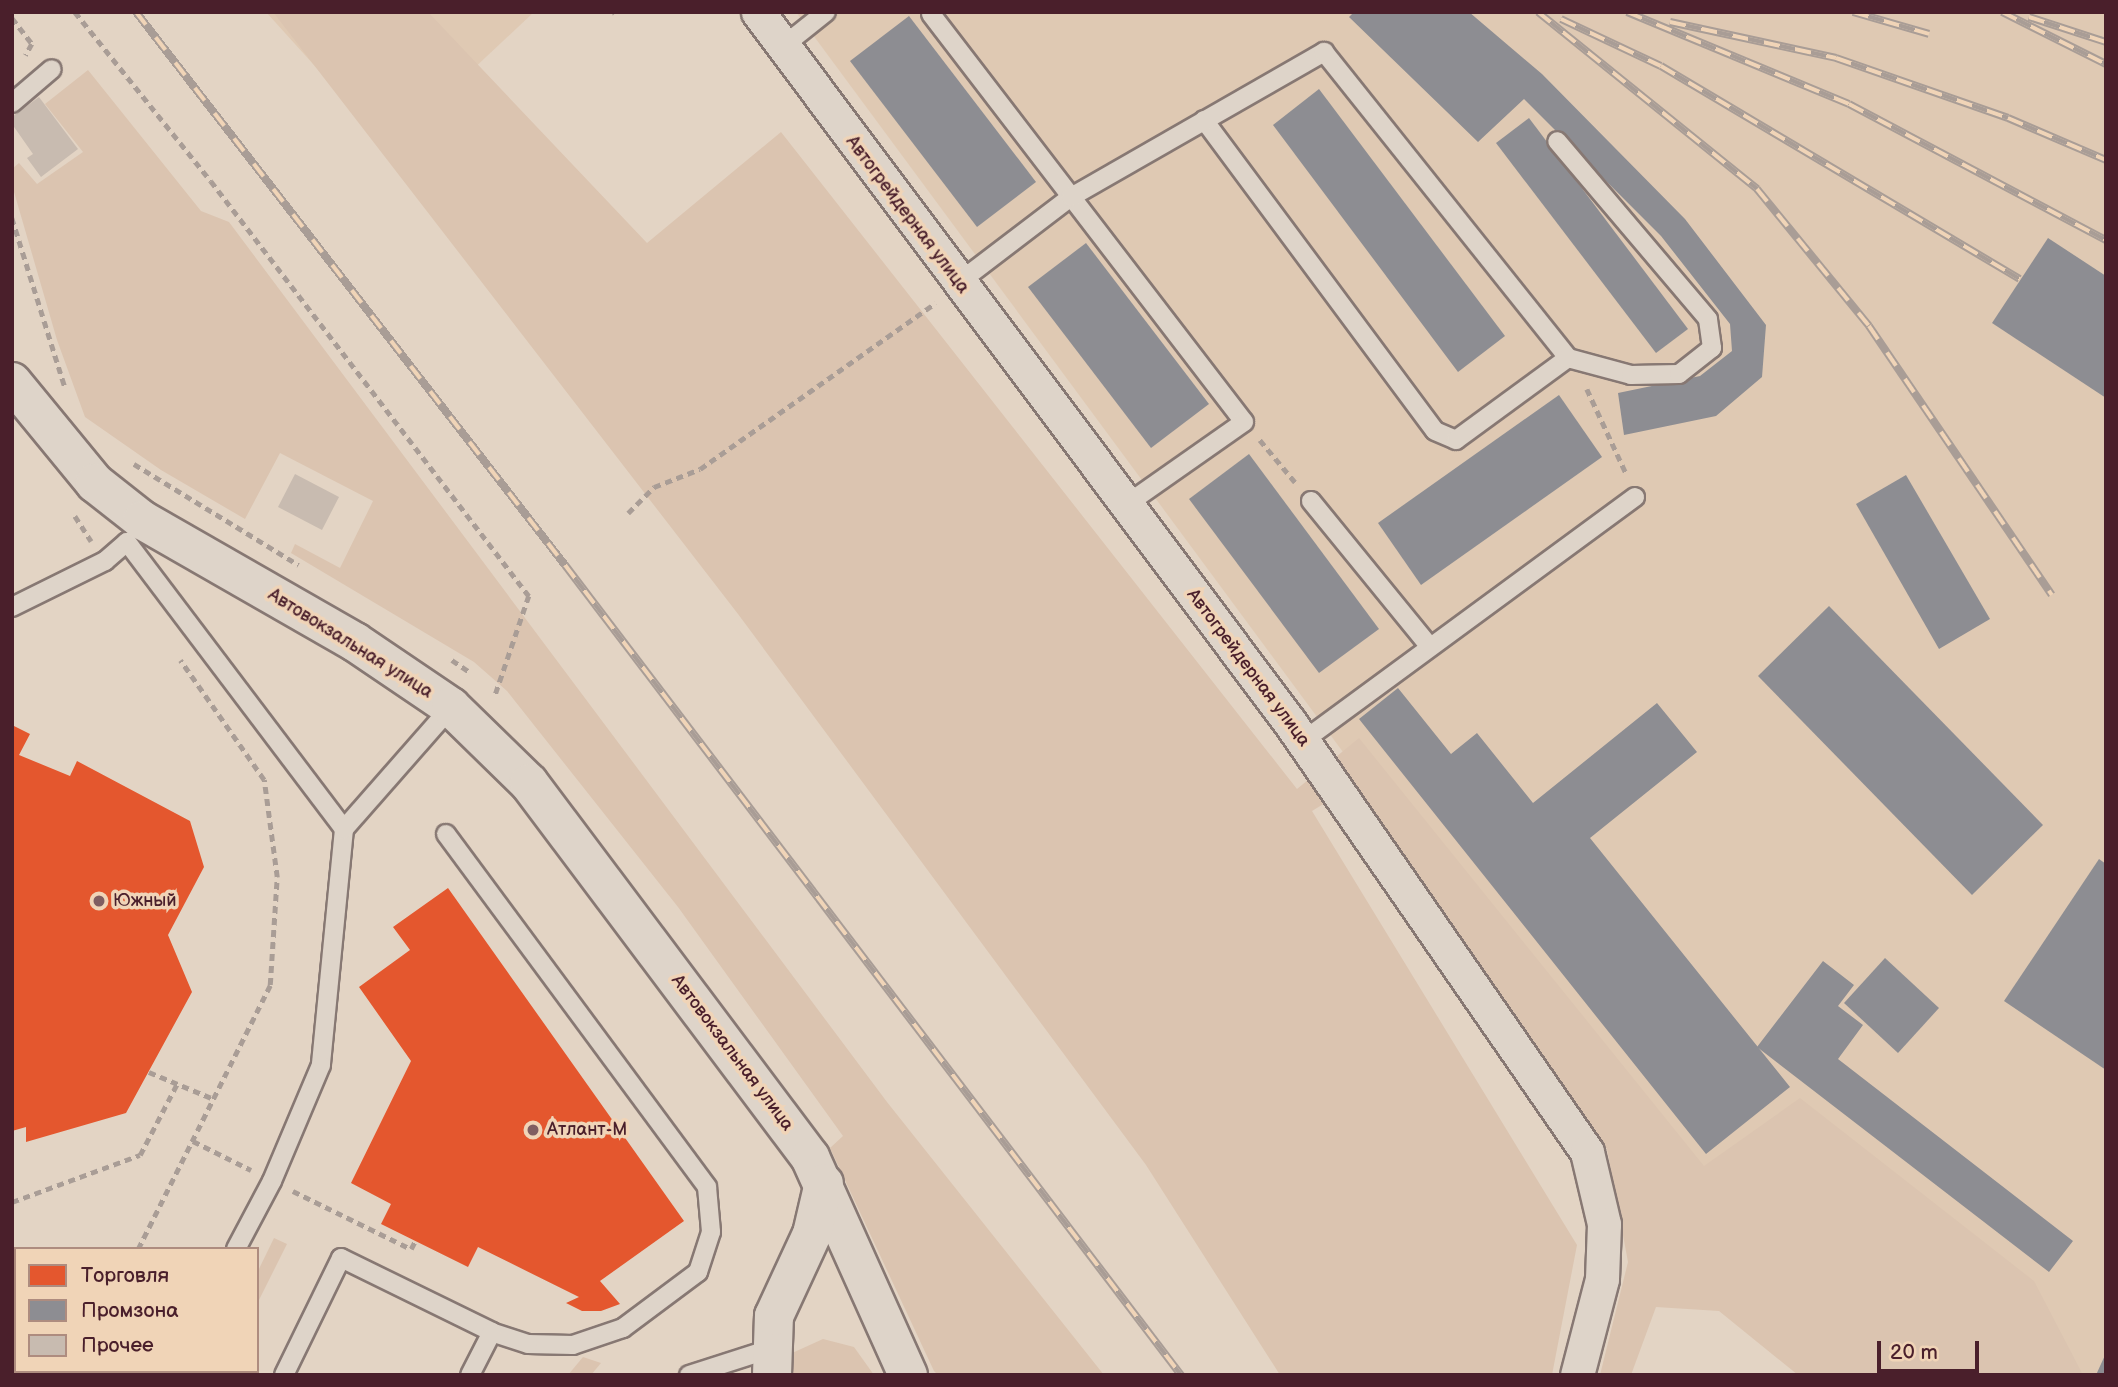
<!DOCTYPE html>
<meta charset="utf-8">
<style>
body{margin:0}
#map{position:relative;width:2118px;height:1387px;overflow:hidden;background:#e3d4c4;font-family:"Balsamiq Sans",sans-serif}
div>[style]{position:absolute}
.built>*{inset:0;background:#dfc9b3}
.green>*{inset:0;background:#dbc4b0}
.shops>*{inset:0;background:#e4572e}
.industry>*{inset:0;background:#8d8d92}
.building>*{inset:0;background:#c8bbb0}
.path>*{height:4.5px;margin-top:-2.25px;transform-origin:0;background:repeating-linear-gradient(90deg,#a99d96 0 7px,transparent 0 12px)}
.roads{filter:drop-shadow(2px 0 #877873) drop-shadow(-2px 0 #877873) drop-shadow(0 2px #877873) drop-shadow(0 -2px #877873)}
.service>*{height:18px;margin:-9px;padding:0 9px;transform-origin:9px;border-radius:9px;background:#ded4c9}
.minor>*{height:33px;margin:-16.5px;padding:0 16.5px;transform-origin:16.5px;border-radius:16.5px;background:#ded4c9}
.tertiary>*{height:38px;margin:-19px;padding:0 19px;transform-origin:19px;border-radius:19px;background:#ded4c9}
.primary>*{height:38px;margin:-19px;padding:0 19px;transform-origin:19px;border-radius:19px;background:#ded4c9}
.rail>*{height:8px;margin-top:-4px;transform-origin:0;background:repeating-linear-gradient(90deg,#f0d4b7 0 16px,#a99d96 0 32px);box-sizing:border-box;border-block:2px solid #a99d96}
.dots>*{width:19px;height:19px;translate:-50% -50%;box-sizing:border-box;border:4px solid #f0d4b7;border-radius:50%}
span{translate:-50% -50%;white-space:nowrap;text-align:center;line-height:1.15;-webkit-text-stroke:7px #f0d4b7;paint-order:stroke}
.street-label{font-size:18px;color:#4a1f2b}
.poi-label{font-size:18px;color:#4a1f2b}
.left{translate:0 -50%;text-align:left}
.frame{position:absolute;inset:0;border:14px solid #4a1f2b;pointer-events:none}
.legend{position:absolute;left:14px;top:1247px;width:245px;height:126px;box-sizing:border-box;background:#f0d4b7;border:2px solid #ae8c7f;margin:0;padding:9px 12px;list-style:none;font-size:21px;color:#4a1f2b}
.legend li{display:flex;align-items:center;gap:14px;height:35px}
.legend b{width:35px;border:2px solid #ae8c7f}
.scale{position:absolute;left:1877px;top:1341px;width:102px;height:32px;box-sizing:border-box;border:4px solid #4a1f2b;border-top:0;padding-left:9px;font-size:21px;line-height:24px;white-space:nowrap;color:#4a1f2b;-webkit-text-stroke:5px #f0d4b7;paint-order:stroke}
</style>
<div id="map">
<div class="built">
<div style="clip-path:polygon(266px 12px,534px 12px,389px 148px)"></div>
<div style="clip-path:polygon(796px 12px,2106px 12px,2106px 1375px,2044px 1375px,1663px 1185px)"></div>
</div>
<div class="green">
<div style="clip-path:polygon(273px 12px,428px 12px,647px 243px,781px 132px,1297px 789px,1359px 738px,1704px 1166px,1800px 1098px,2034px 1281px,2083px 1375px,1798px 1375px,1719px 1311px,1656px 1307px,1631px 1375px,1600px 1375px,1628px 1262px,1607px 1149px,1348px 789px,1312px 811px,1577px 1245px,1552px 1375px,1280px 1375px,1146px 1165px,738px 614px)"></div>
<div style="clip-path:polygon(88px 70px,201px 211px,229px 222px,887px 1102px,1104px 1375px,938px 1375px,934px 1371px,830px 1148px,843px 1136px,678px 907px,507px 691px,474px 662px,291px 553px,295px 544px,340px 568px,373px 501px,280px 453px,245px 519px,161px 470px,85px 417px,57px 340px,12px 185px,12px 169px,19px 163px,37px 184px,83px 152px,45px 104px)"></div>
<div style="clip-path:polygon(274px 1238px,287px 1244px,257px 1304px,257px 1273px)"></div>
<div style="clip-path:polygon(823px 1339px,854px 1347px,874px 1375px,784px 1375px,790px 1354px)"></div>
<div style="clip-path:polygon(583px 1357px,601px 1363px,591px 1375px,568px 1375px)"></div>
</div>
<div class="shops">
<div style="clip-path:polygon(12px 725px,30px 734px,19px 755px,70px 776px,77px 761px,190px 821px,204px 867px,168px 935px,192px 992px,126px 1113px,26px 1142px,26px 1127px,12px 1131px)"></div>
<div style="clip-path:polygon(448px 888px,684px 1221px,600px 1281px,620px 1304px,601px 1311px,582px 1311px,566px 1303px,579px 1297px,478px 1247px,468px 1267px,381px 1224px,391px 1204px,351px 1183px,411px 1061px,359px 987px,410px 950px,393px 927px)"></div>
</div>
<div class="industry">
<div style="clip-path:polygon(1354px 12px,1469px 12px,1542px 74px,1685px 219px,1766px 325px,1762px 377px,1716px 416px,1624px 435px,1618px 393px,1700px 376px,1732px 351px,1730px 324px,1661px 236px,1524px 99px,1478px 142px,1349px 17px)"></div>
<div style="clip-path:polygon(909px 16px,1036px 182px,977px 227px,850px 61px)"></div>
<div style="clip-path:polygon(1319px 89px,1505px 336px,1458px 372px,1273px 125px)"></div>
<div style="clip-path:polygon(1529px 118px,1688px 329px,1656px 353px,1496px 143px)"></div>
<div style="clip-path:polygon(2048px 238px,2106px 276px,2106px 398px,1992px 323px)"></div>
<div style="clip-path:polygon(1086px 243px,1209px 404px,1151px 448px,1028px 287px)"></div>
<div style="clip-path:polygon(1559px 395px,1602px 457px,1421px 585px,1378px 523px)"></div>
<div style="clip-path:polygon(1249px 454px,1379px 629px,1319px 673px,1189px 499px)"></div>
<div style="clip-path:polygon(1906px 475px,1990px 619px,1939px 649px,1856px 504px)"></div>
<div style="clip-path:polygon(1829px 606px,2043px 825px,1972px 895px,1758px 676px)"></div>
<div style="clip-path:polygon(1398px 688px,1451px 754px,1477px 733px,1533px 803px,1657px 703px,1697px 752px,1590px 838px,1790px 1087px,1706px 1154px,1359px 719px)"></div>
<div style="clip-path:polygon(2099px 859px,2106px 864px,2106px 1070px,2004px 1001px)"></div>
<div style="clip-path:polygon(1885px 958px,1939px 1008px,1898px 1053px,1844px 1003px)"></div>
<div style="clip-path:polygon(1823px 961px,1854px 985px,1838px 1006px,1863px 1025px,1838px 1059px,2073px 1241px,2049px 1272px,1757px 1047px)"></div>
<div style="clip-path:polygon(2106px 1353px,2106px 1375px,2096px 1375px)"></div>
</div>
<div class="building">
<div style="clip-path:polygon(39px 97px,78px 149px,41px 177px,27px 158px,33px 154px,12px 124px,12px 117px)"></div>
<div style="clip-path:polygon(295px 474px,339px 497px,322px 530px,278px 507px)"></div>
</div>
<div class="path">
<div style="left:75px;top:12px;width:217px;rotate:51.2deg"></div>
<div style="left:211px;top:181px;width:523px;rotate:52.54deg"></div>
<div style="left:529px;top:596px;width:106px;rotate:108.8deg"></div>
<div style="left:12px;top:18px;width:33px;rotate:52deg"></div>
<div style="left:32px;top:44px;width:13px;rotate:119deg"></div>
<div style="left:12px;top:218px;width:177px;rotate:72.6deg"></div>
<div style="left:1587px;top:389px;width:93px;rotate:65.1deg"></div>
<div style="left:1260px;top:440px;width:55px;rotate:50.2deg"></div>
<div style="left:134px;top:464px;width:193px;rotate:31.5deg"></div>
<div style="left:628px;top:513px;width:37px;rotate:-45deg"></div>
<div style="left:654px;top:487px;width:49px;rotate:-21.4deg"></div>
<div style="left:700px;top:469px;width:288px;rotate:-35.2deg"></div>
<div style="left:75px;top:516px;width:30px;rotate:57deg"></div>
<div style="left:452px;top:660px;width:23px;rotate:34deg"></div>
<div style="left:149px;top:1072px;width:70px;rotate:22.6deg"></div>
<div style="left:193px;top:1141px;width:65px;rotate:26.6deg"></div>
<div style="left:293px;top:1191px;width:131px;rotate:26.2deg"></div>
<div style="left:411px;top:1249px;width:9px;rotate:-63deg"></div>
<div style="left:12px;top:1202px;width:136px;rotate:-20.2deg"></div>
<div style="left:140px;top:1155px;width:80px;rotate:-62.5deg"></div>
<div style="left:138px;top:1249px;width:295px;rotate:-63.4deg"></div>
<div style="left:270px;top:985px;width:108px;rotate:-86.3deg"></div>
<div style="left:277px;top:877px;width:98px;rotate:-97.6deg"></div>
<div style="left:264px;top:780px;width:146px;rotate:-125deg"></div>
</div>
<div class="roads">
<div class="service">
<div style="left:931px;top:14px;width:514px;rotate:52.51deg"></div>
<div style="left:1244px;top:422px;width:144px;rotate:144.9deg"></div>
<div style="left:782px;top:47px;width:56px;rotate:-38.5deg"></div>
<div style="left:12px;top:103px;width:52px;rotate:-40.4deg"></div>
<div style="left:1204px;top:120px;width:387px;rotate:53.4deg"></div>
<div style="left:1435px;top:431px;width:23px;rotate:23deg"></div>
<div style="left:1456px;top:440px;width:139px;rotate:-36.2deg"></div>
<div style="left:958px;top:283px;width:142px;rotate:-37.3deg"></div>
<div style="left:1071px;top:197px;width:292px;rotate:-29.8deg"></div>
<div style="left:1324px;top:52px;width:391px;rotate:51.4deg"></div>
<div style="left:1568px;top:358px;width:65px;rotate:15.1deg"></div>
<div style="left:1631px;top:375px;width:48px;rotate:-1.2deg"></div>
<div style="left:1679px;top:374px;width:42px;rotate:-38.2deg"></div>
<div style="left:1712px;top:348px;width:29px;rotate:-98deg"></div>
<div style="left:1708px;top:319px;width:233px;rotate:-130.3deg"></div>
<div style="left:1311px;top:501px;width:188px;rotate:50.8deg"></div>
<div style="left:12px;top:607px;width:104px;rotate:-26.3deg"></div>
<div style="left:105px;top:561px;width:29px;rotate:-41deg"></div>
<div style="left:127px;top:542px;width:360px;rotate:52.9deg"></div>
<div style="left:344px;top:829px;width:237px;rotate:95.6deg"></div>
<div style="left:321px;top:1065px;width:126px;rotate:112.9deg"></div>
<div style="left:272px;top:1181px;width:77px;rotate:117.9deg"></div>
<div style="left:1303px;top:741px;width:412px;rotate:-36.3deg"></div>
<div style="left:344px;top:829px;width:162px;rotate:-48.7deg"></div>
<div style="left:446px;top:834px;width:439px;rotate:53.5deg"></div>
<div style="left:707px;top:1187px;width:45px;rotate:84.9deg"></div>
<div style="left:711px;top:1232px;width:42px;rotate:108deg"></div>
<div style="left:698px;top:1272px;width:94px;rotate:143.3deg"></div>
<div style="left:623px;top:1328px;width:53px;rotate:161.2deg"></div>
<div style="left:573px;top:1345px;width:45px;rotate:-178.7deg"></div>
<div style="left:528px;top:1344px;width:38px;rotate:-162deg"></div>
<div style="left:12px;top:1295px;width:4px;rotate:27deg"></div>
<div style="left:236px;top:1371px;width:8px;rotate:30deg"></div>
<div style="left:284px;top:1375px;width:130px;rotate:-64deg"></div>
<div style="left:341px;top:1258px;width:168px;rotate:26.1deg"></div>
<div style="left:492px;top:1332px;width:48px;rotate:117.1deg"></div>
<div style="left:689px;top:1375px;width:85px;rotate:-17.8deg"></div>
</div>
<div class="minor">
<div style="left:758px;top:12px;width:889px;rotate:53.18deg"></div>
<div style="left:1291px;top:724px;width:520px;rotate:55.33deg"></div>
<div style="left:1587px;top:1152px;width:74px;rotate:76.7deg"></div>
<div style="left:1604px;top:1224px;width:55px;rotate:92.1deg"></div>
<div style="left:1602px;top:1279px;width:99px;rotate:104.6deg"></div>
</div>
<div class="tertiary">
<div style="left:12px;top:382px;width:131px;rotate:50.6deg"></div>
<div style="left:95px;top:483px;width:60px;rotate:38.2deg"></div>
<div style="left:142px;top:520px;width:245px;rotate:29.8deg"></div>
<div style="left:355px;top:642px;width:116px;rotate:34.1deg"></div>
<div style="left:451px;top:707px;width:109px;rotate:44.3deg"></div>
<div style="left:529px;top:783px;width:468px;rotate:53.1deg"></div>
<div style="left:810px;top:1157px;width:239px;rotate:65.8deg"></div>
<div style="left:772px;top:1375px;width:59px;rotate:-88.1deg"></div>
<div style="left:774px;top:1316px;width:90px;rotate:-65.1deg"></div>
<div style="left:812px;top:1234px;width:52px;rotate:-76.8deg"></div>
</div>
<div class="primary">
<div style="left:29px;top:1371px;width:8px;rotate:30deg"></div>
</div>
</div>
<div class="rail">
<div style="left:136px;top:12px;width:700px;rotate:52.2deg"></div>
<div style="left:565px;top:565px;width:1018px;rotate:52.75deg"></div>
<div style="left:615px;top:12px;width:1px;rotate:45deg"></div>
<div style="left:1538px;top:12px;width:282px;rotate:38.9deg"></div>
<div style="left:1757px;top:189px;width:177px;rotate:50.7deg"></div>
<div style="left:1869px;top:326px;width:325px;rotate:55.8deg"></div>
<div style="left:1627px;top:12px;width:240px;rotate:22.5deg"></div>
<div style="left:1849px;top:104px;width:291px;rotate:27.9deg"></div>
<div style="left:1853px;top:12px;width:79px;rotate:16.1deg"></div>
<div style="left:2002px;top:12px;width:116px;rotate:26.6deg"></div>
<div style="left:2029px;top:17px;width:81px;rotate:18deg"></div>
<div style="left:1561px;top:19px;width:110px;rotate:25.2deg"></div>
<div style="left:1661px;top:66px;width:417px;rotate:30.7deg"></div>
<div style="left:1670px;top:22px;width:170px;rotate:12.2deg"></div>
<div style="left:1836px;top:58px;width:182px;rotate:19.2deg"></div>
<div style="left:2008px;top:118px;width:107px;rotate:23.2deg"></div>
</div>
<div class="dots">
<div style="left:99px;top:901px;background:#805e61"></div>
<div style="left:533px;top:1130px;background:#805e61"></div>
</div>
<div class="street-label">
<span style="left:907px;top:215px;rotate:53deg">Автогрейдерная улица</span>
<span style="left:350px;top:644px;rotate:32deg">Автовокзальная улица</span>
<span style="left:1248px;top:668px;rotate:53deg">Автогрейдерная улица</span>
<span style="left:732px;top:1053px;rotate:53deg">Автовокзальная улица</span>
</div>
<div class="poi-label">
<span class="left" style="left:113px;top:901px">Южный</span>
<span class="left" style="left:547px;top:1130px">Атлант-М</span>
</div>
<div class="frame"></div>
<ul class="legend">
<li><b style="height:19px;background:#e4572e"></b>Торговля</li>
<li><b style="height:19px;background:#8d8d92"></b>Промзона</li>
<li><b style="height:19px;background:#c8bbb0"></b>Прочее</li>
</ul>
<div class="scale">20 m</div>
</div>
